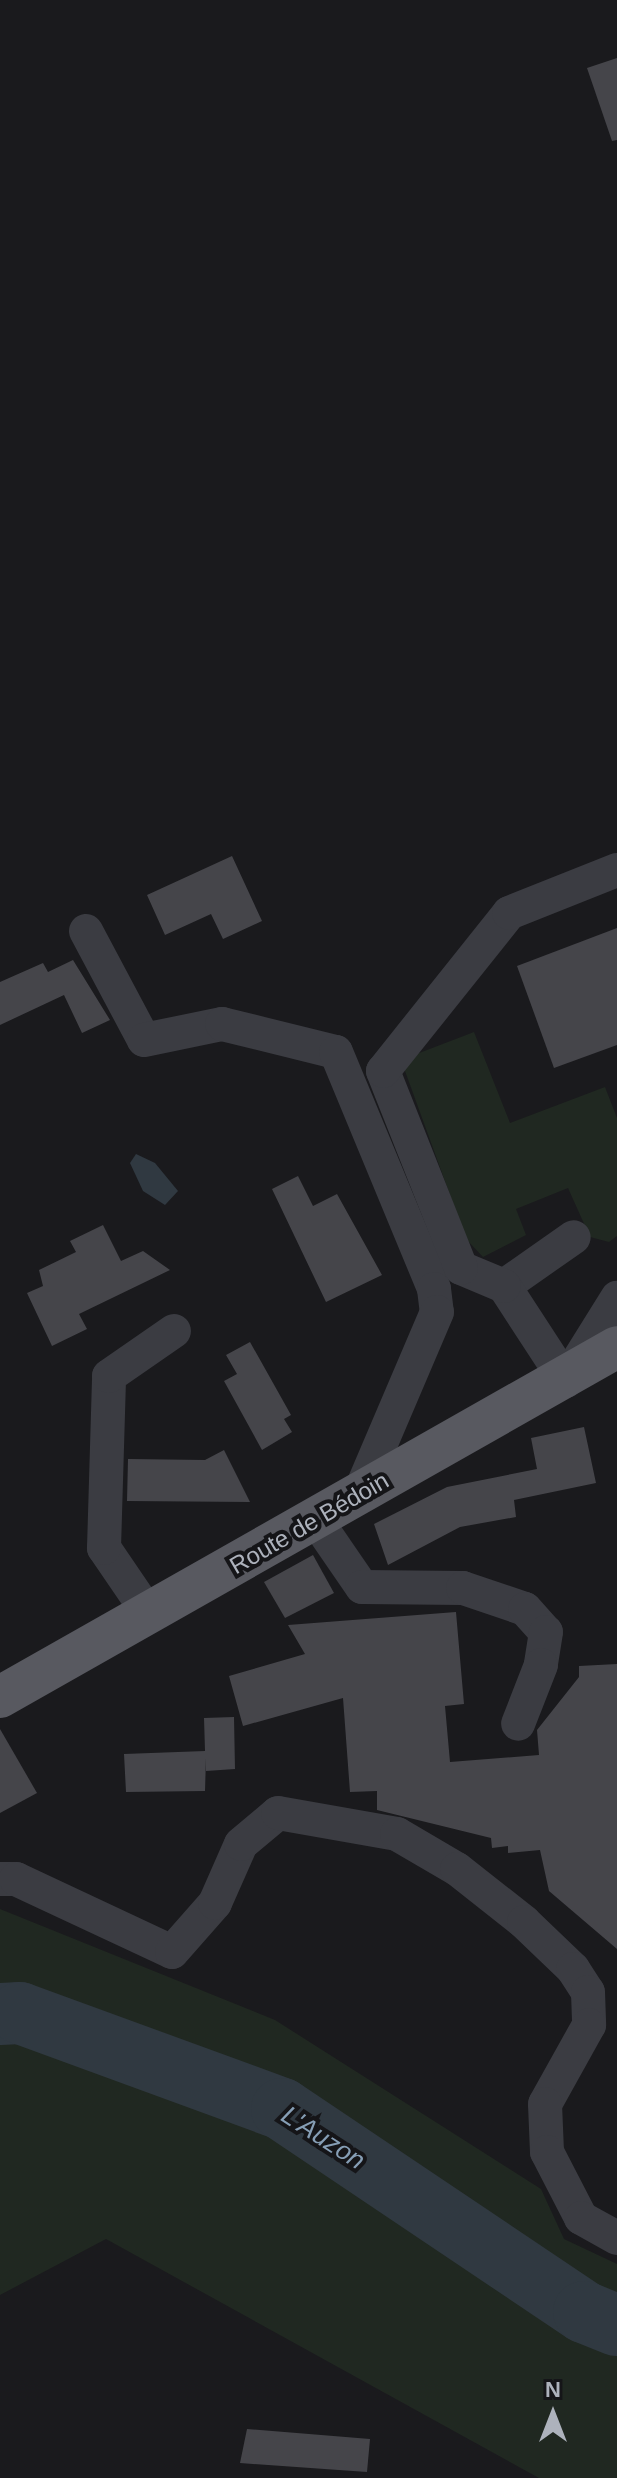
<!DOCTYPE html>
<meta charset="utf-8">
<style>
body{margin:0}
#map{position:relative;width:617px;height:2478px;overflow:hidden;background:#1a1a1d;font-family:Arial,sans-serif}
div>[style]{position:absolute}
.green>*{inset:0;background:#202821}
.water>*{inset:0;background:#303941}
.river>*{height:62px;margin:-31px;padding:0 31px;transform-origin:31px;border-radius:31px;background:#303941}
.building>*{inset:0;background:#45454a}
.minor>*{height:34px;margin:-17px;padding:0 17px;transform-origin:17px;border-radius:17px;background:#3b3c42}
.major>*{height:42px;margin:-21px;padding:0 21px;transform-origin:21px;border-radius:21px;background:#585960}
span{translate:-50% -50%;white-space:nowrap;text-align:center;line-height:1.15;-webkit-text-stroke:8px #151518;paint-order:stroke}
.street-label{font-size:24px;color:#adb2bc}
.water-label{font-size:26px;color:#869eb5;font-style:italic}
.north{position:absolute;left:513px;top:2374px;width:80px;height:80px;-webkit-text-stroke:6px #151518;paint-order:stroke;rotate:0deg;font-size:22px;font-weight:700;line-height:32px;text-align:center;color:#adb2bc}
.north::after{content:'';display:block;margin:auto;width:28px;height:36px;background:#adb2bc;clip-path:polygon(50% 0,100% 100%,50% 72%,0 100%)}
</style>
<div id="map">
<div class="green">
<div style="clip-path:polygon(474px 1032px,510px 1123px,605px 1087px,617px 1118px,617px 1236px,609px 1242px,590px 1237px,568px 1188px,516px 1209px,526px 1235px,483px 1257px,466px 1239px,401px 1060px)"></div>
<div style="clip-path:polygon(0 1909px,275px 2020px,541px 2189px,564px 2239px,617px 2264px,617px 2478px,539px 2478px,106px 2239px,0 2295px)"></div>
</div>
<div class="water">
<div style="clip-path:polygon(136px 1154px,155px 1163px,178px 1191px,165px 1205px,143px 1191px,130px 1163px)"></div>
</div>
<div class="river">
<div style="left:0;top:2014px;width:20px;rotate:-3deg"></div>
<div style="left:20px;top:2013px;width:279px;rotate:20.1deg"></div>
<div style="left:282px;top:2109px;width:364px;rotate:33.9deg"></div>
<div style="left:584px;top:2312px;width:35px;rotate:22deg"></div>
</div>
<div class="building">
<div style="clip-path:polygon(617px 58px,617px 140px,612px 141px,587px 68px)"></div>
<div style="clip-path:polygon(232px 856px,262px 921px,223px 939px,211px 914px,165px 935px,147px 895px)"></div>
<div style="clip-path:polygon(617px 928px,617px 1045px,554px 1068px,517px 966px)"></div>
<div style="clip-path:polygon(73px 960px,110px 1020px,82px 1033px,64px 995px,0 1025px,0 982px,43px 963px,48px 972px)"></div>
<div style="clip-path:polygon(298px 1176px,313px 1206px,337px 1194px,382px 1275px,326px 1302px,272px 1189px)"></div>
<div style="clip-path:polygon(103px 1225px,121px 1261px,143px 1251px,170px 1270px,79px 1314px,87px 1329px,52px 1346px,27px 1293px,43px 1286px,39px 1270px,76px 1252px,70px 1241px)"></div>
<div style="clip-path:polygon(250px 1342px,291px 1415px,284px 1419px,292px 1432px,262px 1450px,224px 1381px,237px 1374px,226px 1355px)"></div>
<div style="clip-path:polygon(584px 1427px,596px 1483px,514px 1500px,516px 1517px,460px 1527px,388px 1565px,374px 1524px,447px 1487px,537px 1469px,531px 1438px)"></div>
<div style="clip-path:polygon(224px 1450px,250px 1502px,127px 1501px,128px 1459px,205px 1460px)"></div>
<div style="clip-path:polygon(313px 1555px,334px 1593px,285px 1618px,264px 1582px)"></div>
<div style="clip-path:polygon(456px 1612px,464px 1704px,445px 1706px,450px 1762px,539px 1755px,537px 1730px,579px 1677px,579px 1666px,617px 1664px,617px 1949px,549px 1891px,540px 1850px,508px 1853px,508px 1846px,492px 1848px,491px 1838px,377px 1810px,377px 1791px,350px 1792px,343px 1698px,243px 1726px,229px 1676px,305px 1654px,288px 1625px)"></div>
<div style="clip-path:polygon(234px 1717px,235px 1769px,206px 1771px,206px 1758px,205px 1791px,126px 1792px,124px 1754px,205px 1751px,204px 1718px)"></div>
<div style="clip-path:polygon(0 1729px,37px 1793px,0 1813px)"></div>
<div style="clip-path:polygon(247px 2429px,370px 2439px,367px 2472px,240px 2463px)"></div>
</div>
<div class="minor">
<div style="left:86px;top:931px;width:123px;rotate:62deg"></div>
<div style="left:144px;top:1040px;width:80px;rotate:-11.6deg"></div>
<div style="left:222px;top:1024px;width:117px;rotate:13.8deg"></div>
<div style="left:336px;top:1052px;width:256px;rotate:67.5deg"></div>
<div style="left:434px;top:1289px;width:23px;rotate:83deg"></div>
<div style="left:437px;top:1312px;width:199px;rotate:113.1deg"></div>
<div style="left:504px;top:1286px;width:85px;rotate:-35deg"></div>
<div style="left:566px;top:1380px;width:97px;rotate:-58.1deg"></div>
<div style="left:566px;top:1381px;width:113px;rotate:-123.1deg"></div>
<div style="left:504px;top:1286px;width:47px;rotate:-157.3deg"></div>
<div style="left:461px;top:1268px;width:212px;rotate:-111.6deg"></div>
<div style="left:383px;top:1071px;width:202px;rotate:-51.4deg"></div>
<div style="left:509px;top:913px;width:116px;rotate:-21.7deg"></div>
<div style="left:316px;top:1520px;width:81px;rotate:55.5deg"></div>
<div style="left:362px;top:1587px;width:101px;rotate:0.6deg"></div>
<div style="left:463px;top:1588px;width:65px;rotate:18.7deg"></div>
<div style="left:525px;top:1609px;width:31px;rotate:48deg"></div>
<div style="left:546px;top:1632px;width:33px;rotate:99deg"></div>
<div style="left:541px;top:1665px;width:63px;rotate:111.3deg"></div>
<div style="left:149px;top:1614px;width:80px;rotate:-124.3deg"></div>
<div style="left:104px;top:1548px;width:172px;rotate:-88.3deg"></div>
<div style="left:109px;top:1376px;width:79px;rotate:-34.7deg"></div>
<div style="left:0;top:1879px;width:16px"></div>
<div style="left:16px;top:1879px;width:172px;rotate:25.1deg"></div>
<div style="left:172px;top:1952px;width:65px;rotate:-48.7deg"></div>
<div style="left:215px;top:1903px;width:64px;rotate:-66.2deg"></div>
<div style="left:241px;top:1844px;width:48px;rotate:-40deg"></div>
<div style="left:278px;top:1813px;width:121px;rotate:10deg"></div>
<div style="left:397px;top:1834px;width:69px;rotate:30.3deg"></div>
<div style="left:457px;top:1869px;width:85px;rotate:38.3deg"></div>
<div style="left:524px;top:1922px;width:68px;rotate:43.8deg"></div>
<div style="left:573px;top:1969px;width:27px;rotate:57deg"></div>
<div style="left:588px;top:1992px;width:33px;rotate:88deg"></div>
<div style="left:589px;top:2025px;width:90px;rotate:119.1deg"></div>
<div style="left:545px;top:2104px;width:48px;rotate:87.6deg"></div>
<div style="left:547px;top:2152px;width:74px;rotate:62.7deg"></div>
<div style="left:581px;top:2218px;width:41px;rotate:29.1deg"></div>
</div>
<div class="major">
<div style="left:0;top:1697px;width:709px;rotate:-29.56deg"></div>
</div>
<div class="street-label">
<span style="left:309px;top:1523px;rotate:-30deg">Route de Bédoin</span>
</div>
<div class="water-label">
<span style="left:323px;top:2138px;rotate:33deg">L'Auzon</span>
</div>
<div class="north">N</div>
</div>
